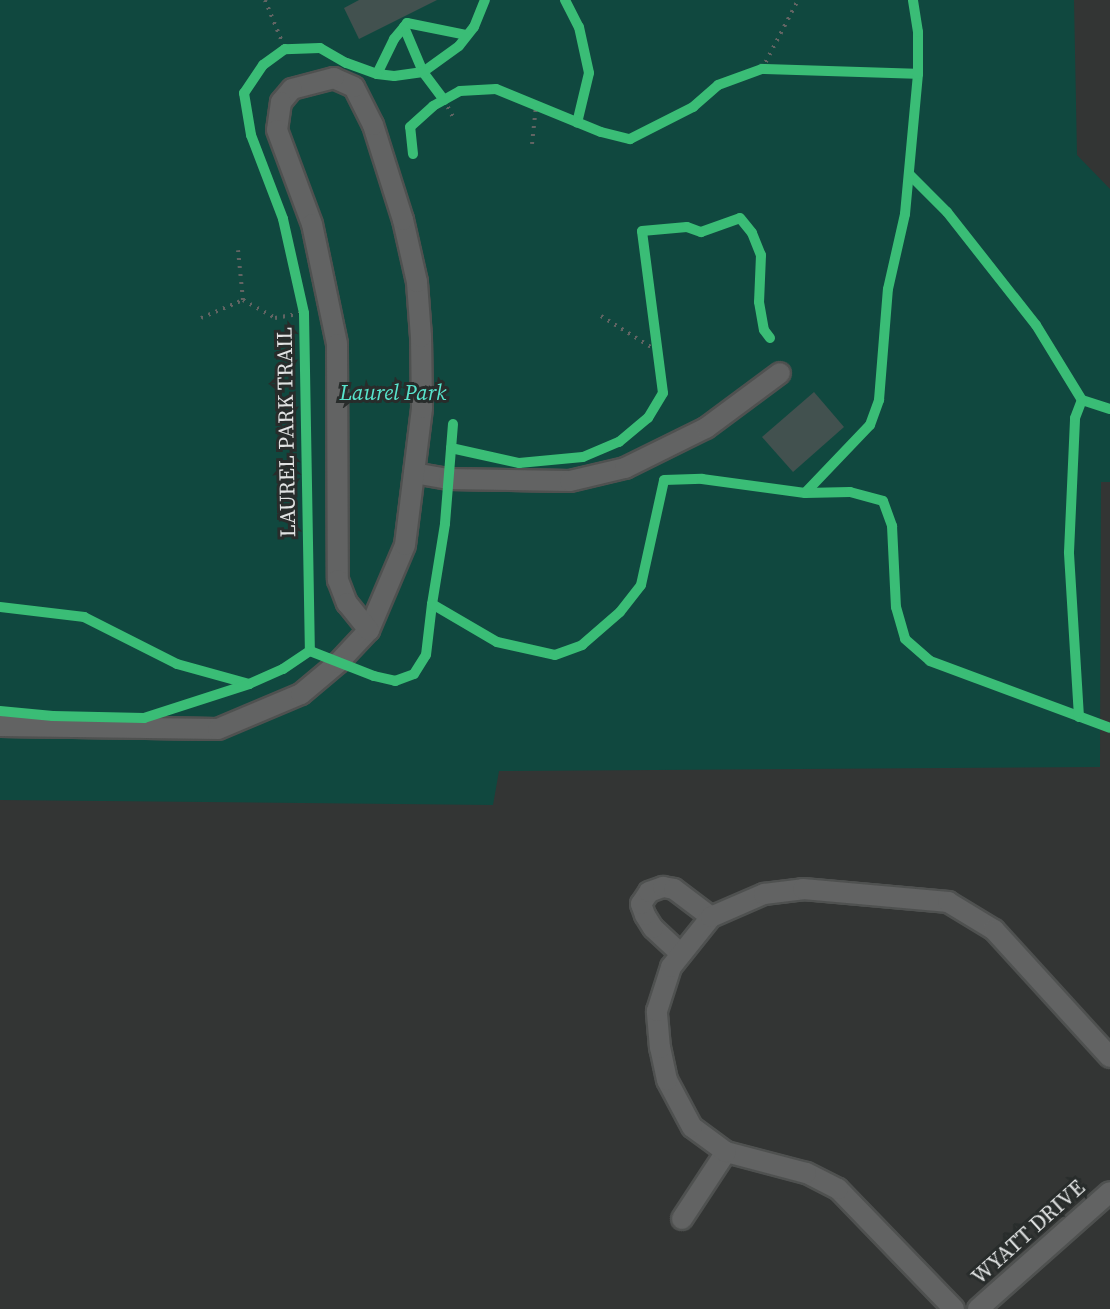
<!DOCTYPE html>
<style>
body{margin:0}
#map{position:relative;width:1110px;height:1309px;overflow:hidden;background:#333534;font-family:"Source Serif 4",serif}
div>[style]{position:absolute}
.green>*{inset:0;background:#10483f}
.building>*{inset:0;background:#42514f}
.path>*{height:4px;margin-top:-2px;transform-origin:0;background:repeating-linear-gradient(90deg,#626463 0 2px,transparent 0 8px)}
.roads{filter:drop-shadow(2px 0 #4f5150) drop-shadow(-2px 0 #4f5150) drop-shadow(0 2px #4f5150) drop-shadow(0 -2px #4f5150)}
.minor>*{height:20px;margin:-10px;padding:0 10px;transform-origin:10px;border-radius:10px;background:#626363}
.cycleway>*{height:10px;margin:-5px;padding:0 5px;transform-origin:5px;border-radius:5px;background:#3abd76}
span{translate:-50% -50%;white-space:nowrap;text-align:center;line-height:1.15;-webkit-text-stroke:6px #282c2b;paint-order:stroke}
.park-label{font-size:22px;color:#58e5cd;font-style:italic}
.street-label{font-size:22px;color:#e1e3e3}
</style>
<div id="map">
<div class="green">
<div style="clip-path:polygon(0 0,1074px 0,1077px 155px,1110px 189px,1110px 482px,1101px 482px,1100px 767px,499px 771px,493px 805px,0 800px)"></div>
</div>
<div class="building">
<div style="clip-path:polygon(359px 0,437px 0,359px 39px,344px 8px)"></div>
<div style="clip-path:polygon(814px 392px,844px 427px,793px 472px,762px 437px)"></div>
</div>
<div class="path">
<div style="left:265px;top:0;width:53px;rotate:67.8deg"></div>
<div style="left:762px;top:69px;width:78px;rotate:-62.4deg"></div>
<div style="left:444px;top:100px;width:21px;rotate:62deg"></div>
<div style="left:532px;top:144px;width:38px;rotate:-84deg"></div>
<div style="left:243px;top:300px;width:37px;rotate:29deg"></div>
<div style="left:275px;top:318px;width:29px;rotate:-10deg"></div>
<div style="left:601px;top:316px;width:68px;rotate:31.8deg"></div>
<div style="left:201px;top:318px;width:46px;rotate:-23.2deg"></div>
<div style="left:243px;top:300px;width:50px;rotate:-95.7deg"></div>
</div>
<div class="roads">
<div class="minor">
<div style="left:414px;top:473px;width:36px;rotate:10deg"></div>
<div style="left:449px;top:479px;width:121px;rotate:0.9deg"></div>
<div style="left:570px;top:481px;width:57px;rotate:-13.3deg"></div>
<div style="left:625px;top:468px;width:90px;rotate:-26.3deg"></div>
<div style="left:706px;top:428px;width:92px;rotate:-36.6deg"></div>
<div style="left:0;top:726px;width:218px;rotate:0.8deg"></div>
<div style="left:218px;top:729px;width:90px;rotate:-22.9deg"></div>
<div style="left:301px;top:694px;width:48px;rotate:-40deg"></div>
<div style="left:338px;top:663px;width:45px;rotate:-46.8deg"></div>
<div style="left:369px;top:630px;width:92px;rotate:-67deg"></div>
<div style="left:405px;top:545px;width:138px;rotate:-82.9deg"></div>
<div style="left:422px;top:408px;width:71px;rotate:-90.8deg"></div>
<div style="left:421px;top:337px;width:55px;rotate:-94.2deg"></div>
<div style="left:417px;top:282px;width:64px;rotate:-102.7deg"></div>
<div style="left:403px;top:220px;width:100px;rotate:-107.5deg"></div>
<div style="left:373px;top:125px;width:42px;rotate:-116.6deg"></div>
<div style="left:354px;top:87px;width:22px;rotate:-156deg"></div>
<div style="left:334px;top:78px;width:43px;rotate:165.3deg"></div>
<div style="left:292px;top:89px;width:17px;rotate:130deg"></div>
<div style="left:281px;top:102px;width:28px;rotate:98deg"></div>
<div style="left:277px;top:130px;width:100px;rotate:69.6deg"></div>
<div style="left:312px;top:224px;width:123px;rotate:78.2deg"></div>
<div style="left:337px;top:344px;width:236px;rotate:89.8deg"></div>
<div style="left:338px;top:580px;width:25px;rotate:69deg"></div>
<div style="left:347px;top:603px;width:35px;rotate:51deg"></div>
<div style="left:681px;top:954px;width:38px;rotate:-137deg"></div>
<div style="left:653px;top:928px;width:15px;rotate:-122deg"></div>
<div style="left:645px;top:915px;width:12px;rotate:-110deg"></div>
<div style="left:641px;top:904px;width:14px;rotate:-56deg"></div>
<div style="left:649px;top:892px;width:15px;rotate:-20deg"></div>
<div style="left:663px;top:887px;width:11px;rotate:10deg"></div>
<div style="left:674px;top:889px;width:46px;rotate:37.1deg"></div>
<div style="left:682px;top:1219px;width:80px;rotate:-56.7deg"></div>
<div style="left:954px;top:1309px;width:167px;rotate:-134deg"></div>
<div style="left:838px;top:1189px;width:36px;rotate:-153deg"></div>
<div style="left:806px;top:1173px;width:83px;rotate:-165.3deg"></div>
<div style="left:726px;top:1152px;width:42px;rotate:-143.7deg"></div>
<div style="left:692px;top:1127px;width:53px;rotate:-118deg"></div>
<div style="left:667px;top:1080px;width:33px;rotate:-102deg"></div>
<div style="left:660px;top:1048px;width:37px;rotate:-95deg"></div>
<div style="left:657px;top:1011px;width:46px;rotate:-72.3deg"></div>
<div style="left:671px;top:967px;width:64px;rotate:-51.3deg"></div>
<div style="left:711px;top:917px;width:58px;rotate:-23.5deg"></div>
<div style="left:764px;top:894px;width:39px;rotate:-7deg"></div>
<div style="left:803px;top:889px;width:146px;rotate:5.1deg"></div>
<div style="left:948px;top:902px;width:54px;rotate:31.3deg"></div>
<div style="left:994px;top:930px;width:172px;rotate:47.6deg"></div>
<div style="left:978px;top:1309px;width:176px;rotate:-41.6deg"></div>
</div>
</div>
<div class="cycleway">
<div style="left:565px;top:0;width:30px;rotate:63deg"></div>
<div style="left:579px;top:27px;width:47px;rotate:77.7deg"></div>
<div style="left:589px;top:73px;width:51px;rotate:103.5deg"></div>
<div style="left:404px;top:27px;width:49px;rotate:67.1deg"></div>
<div style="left:423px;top:72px;width:29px;rotate:172deg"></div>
<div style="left:394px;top:76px;width:17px;rotate:-173deg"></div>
<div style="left:377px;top:74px;width:39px;rotate:-64deg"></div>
<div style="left:394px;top:39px;width:16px;rotate:-50deg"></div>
<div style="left:404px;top:27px;width:5px;rotate:-53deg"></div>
<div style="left:407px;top:23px;width:60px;rotate:11.5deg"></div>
<div style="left:377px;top:74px;width:33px;rotate:-160deg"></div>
<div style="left:346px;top:63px;width:30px;rotate:-150deg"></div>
<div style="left:320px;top:48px;width:35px;rotate:178deg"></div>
<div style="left:285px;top:49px;width:27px;rotate:144deg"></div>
<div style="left:263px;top:65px;width:34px;rotate:124deg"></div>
<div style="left:244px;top:93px;width:43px;rotate:80.5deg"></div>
<div style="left:251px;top:135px;width:90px;rotate:69.1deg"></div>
<div style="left:283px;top:219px;width:96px;rotate:77.4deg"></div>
<div style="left:304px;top:313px;width:338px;rotate:89deg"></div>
<div style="left:310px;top:651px;width:69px;rotate:21.3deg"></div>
<div style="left:374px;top:676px;width:22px;rotate:13deg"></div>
<div style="left:395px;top:681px;width:20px;rotate:-20deg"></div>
<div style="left:414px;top:674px;width:22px;rotate:-58deg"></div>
<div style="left:426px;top:655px;width:51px;rotate:-83.3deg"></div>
<div style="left:444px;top:100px;width:35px;rotate:-127deg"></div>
<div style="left:423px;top:72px;width:44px;rotate:-35.8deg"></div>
<div style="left:459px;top:46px;width:24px;rotate:-52deg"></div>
<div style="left:474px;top:27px;width:29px;rotate:-68deg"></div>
<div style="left:413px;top:154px;width:27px;rotate:-96deg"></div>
<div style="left:410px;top:127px;width:31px;rotate:-42deg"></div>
<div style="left:433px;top:106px;width:31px;rotate:-29deg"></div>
<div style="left:460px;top:91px;width:36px;rotate:-3deg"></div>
<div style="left:496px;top:89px;width:113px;rotate:22.3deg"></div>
<div style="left:601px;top:132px;width:30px;rotate:14deg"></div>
<div style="left:630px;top:139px;width:71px;rotate:-26.9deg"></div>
<div style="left:693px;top:107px;width:33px;rotate:-41deg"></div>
<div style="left:718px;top:85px;width:47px;rotate:-20deg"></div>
<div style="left:762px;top:69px;width:156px;rotate:1.8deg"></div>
<div style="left:909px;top:174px;width:54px;rotate:45deg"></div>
<div style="left:947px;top:212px;width:144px;rotate:51.8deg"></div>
<div style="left:1036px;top:325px;width:88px;rotate:58.5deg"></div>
<div style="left:1082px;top:400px;width:29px;rotate:18deg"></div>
<div style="left:453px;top:424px;width:100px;rotate:94.6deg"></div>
<div style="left:445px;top:524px;width:81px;rotate:99.2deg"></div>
<div style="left:432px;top:604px;width:75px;rotate:30.3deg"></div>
<div style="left:497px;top:642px;width:59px;rotate:12.6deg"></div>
<div style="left:555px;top:655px;width:29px;rotate:-20deg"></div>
<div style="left:582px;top:645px;width:50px;rotate:-41deg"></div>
<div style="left:620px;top:612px;width:34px;rotate:-52deg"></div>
<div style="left:641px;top:585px;width:107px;rotate:-77.6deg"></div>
<div style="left:664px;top:480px;width:38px;rotate:-2deg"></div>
<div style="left:702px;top:479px;width:104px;rotate:7.7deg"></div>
<div style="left:805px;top:493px;width:45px;rotate:-1.3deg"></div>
<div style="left:850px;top:492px;width:34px;rotate:15deg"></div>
<div style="left:883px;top:501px;width:27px;rotate:70deg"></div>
<div style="left:892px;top:526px;width:81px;rotate:87.2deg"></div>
<div style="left:896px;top:607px;width:33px;rotate:74deg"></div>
<div style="left:905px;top:639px;width:33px;rotate:41deg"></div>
<div style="left:930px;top:661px;width:192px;rotate:20.4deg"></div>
<div style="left:451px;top:448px;width:70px;rotate:12.4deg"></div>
<div style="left:519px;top:463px;width:64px;rotate:-5.4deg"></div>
<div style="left:583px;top:457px;width:39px;rotate:-23deg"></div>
<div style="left:619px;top:442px;width:38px;rotate:-40deg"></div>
<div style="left:648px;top:418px;width:29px;rotate:-59deg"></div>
<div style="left:663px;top:393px;width:163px;rotate:-97.4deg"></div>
<div style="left:642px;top:231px;width:45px;rotate:-5.1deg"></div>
<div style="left:687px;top:227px;width:15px;rotate:20deg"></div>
<div style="left:701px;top:232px;width:41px;rotate:-19.7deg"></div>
<div style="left:740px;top:218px;width:19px;rotate:51deg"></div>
<div style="left:752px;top:233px;width:24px;rotate:68deg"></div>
<div style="left:761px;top:255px;width:47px;rotate:92.4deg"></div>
<div style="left:759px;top:302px;width:28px;rotate:80deg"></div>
<div style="left:764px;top:330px;width:10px;rotate:53deg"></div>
<div style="left:805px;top:493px;width:94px;rotate:-46.3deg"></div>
<div style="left:870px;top:425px;width:27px;rotate:-70deg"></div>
<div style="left:879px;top:400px;width:111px;rotate:-85.4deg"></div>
<div style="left:888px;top:289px;width:77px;rotate:-77.2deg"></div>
<div style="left:905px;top:214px;width:141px;rotate:-84.7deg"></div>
<div style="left:918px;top:74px;width:42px;rotate:-90deg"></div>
<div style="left:918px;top:32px;width:32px;rotate:-99deg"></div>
<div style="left:0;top:607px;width:85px;rotate:6.8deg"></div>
<div style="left:84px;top:617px;width:104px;rotate:26.8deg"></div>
<div style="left:177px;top:664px;width:75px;rotate:15.5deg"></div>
<div style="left:249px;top:684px;width:37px;rotate:-24deg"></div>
<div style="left:283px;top:669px;width:32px;rotate:-34deg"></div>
<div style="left:0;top:711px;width:53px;rotate:5.4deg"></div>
<div style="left:53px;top:716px;width:91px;rotate:1.3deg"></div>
<div style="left:144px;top:718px;width:110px;rotate:-17.9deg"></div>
<div style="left:1079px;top:717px;width:165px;rotate:-93.5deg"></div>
<div style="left:1069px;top:552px;width:134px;rotate:-87.4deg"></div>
<div style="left:1075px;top:418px;width:19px;rotate:-69deg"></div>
</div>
<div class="park-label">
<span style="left:393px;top:393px">Laurel Park</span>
</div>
<div class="street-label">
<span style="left:286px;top:432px;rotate:-91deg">LAUREL PARK TRAIL</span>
<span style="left:1028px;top:1232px;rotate:-42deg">WYATT DRIVE</span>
</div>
</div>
